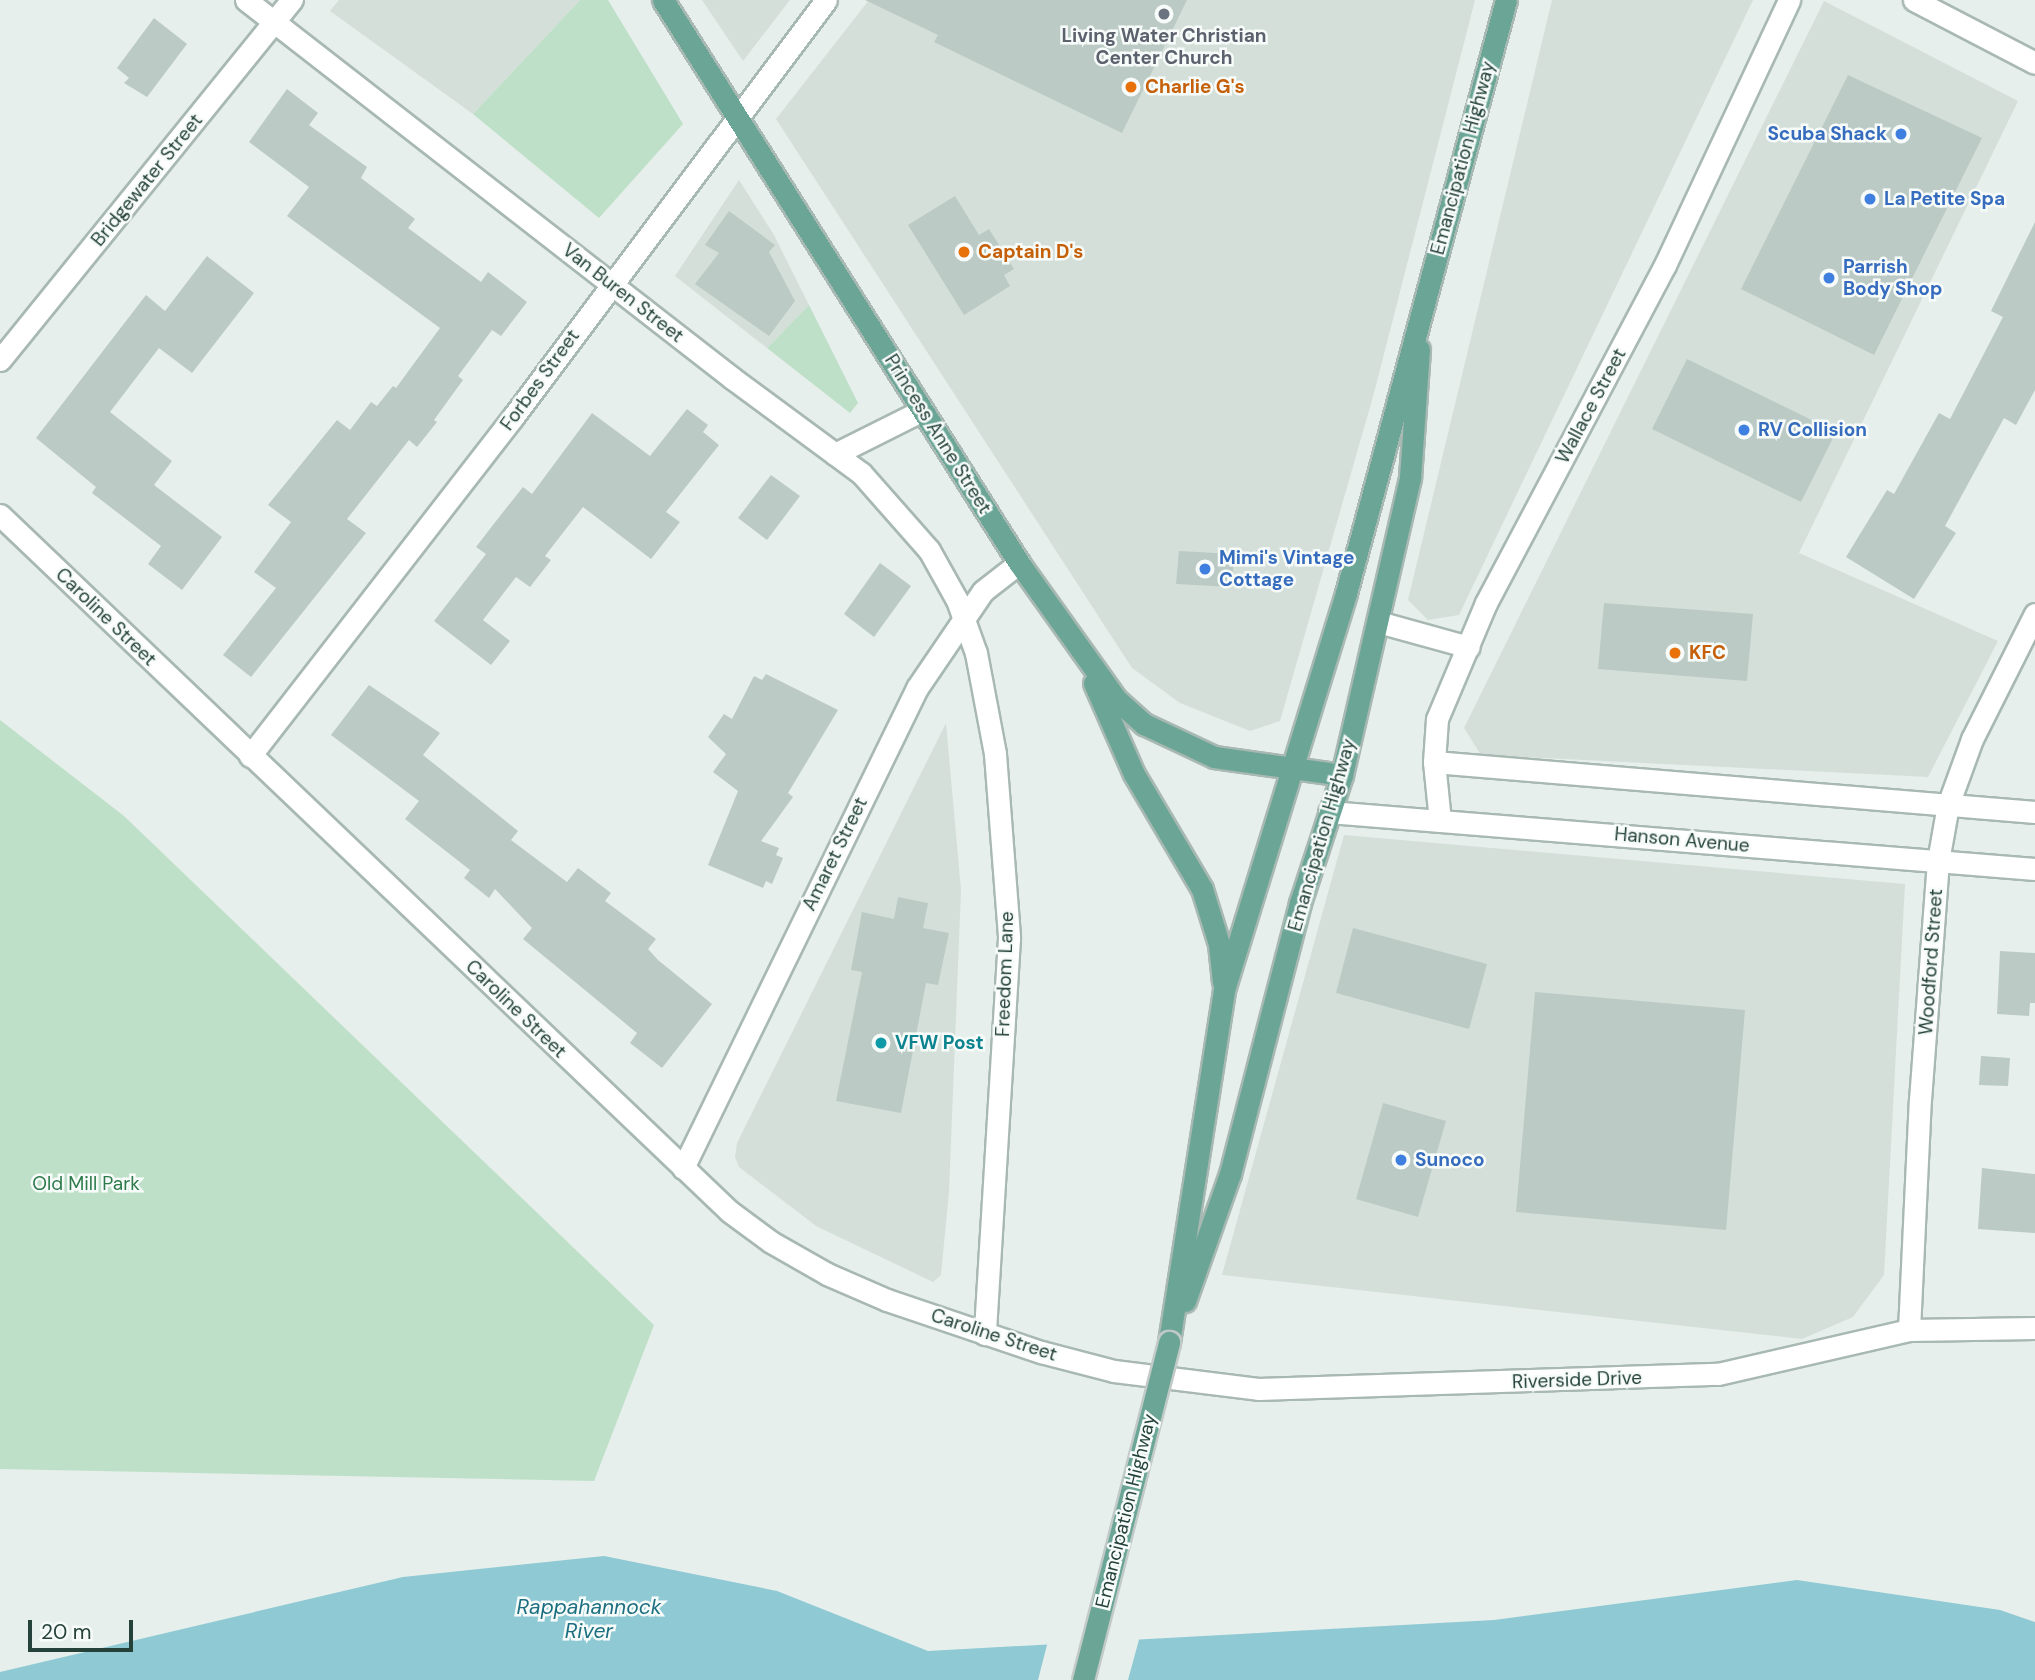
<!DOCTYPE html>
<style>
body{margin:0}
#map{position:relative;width:2035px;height:1680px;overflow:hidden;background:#e6efeb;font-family:"DM Sans",sans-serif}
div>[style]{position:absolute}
.built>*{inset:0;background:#d4dfda}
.green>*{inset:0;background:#bfe0c8}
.water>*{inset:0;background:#8ec9d4}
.pier>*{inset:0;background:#e6efeb}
.building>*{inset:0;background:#bbcac4}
.roads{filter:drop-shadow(2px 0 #a8b8b2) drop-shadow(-2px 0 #a8b8b2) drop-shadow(0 2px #a8b8b2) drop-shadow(0 -2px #a8b8b2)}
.street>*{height:21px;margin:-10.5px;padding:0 10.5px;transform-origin:10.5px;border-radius:10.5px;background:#fff}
.secondary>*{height:21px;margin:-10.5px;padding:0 10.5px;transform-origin:10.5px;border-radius:10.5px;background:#fff}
.primary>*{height:21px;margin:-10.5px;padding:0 10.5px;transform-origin:10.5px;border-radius:10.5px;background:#6aa596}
.bridges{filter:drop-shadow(2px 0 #c2cac8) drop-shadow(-2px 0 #c2cac8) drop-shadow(0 2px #c2cac8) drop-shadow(0 -2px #c2cac8)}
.primary-bridge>*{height:21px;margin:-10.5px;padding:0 10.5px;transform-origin:10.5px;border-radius:10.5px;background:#6aa596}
.dots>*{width:19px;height:19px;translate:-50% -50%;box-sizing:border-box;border:4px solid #f7fbf9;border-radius:50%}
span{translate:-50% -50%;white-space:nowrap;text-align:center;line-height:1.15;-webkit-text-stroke:5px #f7fbf9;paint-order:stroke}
.worship-label{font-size:19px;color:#5b616d;font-weight:700}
.food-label{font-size:19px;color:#c56008;font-weight:700}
.left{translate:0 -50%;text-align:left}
.shop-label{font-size:19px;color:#366cbe;font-weight:700}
.right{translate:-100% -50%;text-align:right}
.street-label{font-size:19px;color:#24423a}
.culture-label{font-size:19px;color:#0d838f;font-weight:700}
.park-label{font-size:19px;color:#2d7a4b}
.water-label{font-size:21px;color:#1c6f80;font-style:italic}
.scale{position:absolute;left:28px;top:1620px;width:105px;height:32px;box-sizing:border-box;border:4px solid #24423a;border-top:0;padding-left:9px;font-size:21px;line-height:24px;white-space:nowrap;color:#24423a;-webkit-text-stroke:5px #f7fbf9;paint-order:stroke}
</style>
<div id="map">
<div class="built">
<div style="clip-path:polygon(339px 0,580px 0,473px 114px,330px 11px)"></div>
<div style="clip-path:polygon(702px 0,790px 0,743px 61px)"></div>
<div style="clip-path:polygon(869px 0,1475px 0,1374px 393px,1280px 721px,1250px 731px,1180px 703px,1132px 668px,776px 119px)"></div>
<div style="clip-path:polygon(1552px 0,1753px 0,1459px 615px,1428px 620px,1408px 600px)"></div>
<div style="clip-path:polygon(1824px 1px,2018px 101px,1799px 553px,1998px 641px,1928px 777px,1481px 755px,1464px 728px)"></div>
<div style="clip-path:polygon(739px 180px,774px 235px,809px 305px,767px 348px,675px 276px)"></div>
<div style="clip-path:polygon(946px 723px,961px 890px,949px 1192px,941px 1275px,933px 1282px,816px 1226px,739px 1167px,735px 1157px,737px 1143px)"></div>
<div style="clip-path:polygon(1344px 835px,1905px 884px,1884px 1275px,1853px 1317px,1802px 1339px,1222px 1275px)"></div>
</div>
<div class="green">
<div style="clip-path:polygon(580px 0,608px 0,683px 124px,599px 218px,473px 114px)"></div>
<div style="clip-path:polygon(809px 305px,858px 403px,850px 413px,767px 348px)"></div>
<div style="clip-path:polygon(0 720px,124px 816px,654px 1325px,594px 1481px,0 1469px)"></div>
</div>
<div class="water">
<div style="clip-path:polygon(604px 1556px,777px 1591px,928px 1651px,1494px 1620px,1797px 1580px,2000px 1610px,2035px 1622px,2035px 1680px,0 1680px,0 1672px,403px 1577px)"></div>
</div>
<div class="pier">
<div style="clip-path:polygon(1140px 1636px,1128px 1680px,1038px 1680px,1048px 1641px)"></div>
</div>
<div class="building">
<div style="clip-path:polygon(865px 0,1187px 0,1122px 133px,934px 42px,938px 35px)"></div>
<div style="clip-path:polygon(154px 18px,187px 44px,147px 97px,124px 83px,129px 78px,117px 68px)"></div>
<div style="clip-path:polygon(1848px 75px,1982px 138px,1874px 355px,1741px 289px)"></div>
<div style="clip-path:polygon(287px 89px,318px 113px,309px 125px,367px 167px,361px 178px,415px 219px,408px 228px,481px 282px,488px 272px,527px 302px,501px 336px,492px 330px,458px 376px,463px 380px,434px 420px,437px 422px,417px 447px,409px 440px,347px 519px,366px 533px,251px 677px,223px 655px,276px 588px,254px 572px,291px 522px,268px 505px,337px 420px,350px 430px,371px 402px,377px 406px,393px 386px,396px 388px,440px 328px,287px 216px,309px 187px,249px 142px)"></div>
<div style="clip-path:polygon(955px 196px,979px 235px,989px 229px,1014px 269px,1004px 275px,1010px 286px,964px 315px,908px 225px)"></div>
<div style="clip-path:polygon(729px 211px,775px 245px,769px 252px,795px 301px,769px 336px,695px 284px,719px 253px,705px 245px)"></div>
<div style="clip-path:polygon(2035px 222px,2035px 390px,2016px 425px,2004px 418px,1945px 526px,1956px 533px,1914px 599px,1846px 557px,1887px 490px,1894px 494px,1939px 413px,1950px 419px,2003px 317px,1991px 311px)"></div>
<div style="clip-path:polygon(207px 256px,254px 293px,192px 373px,159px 348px,110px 412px,172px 461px,154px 485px,222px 537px,182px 590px,148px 564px,161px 546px,92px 493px,96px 487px,36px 438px,146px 295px,165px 311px)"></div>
<div style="clip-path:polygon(1687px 359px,1836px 432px,1801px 502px,1652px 429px)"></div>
<div style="clip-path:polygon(687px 409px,708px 425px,703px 432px,719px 445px,666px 512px,680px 522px,651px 559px,583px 507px,545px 556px,551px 560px,530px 587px,516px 577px,483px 620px,510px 641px,491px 665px,434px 621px,486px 554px,476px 547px,496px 521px,523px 487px,532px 494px,592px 413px,650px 456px)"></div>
<div style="clip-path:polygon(771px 475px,800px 496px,767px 540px,738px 518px)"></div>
<div style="clip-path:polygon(1179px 551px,1234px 554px,1232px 587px,1176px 584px)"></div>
<div style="clip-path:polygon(880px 563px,911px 586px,874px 637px,844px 614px)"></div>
<div style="clip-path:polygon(1604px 603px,1753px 614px,1747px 681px,1598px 669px)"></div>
<div style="clip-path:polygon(766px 674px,838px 710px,788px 793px,793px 797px,761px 841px,779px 848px,776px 855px,783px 858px,772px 884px,766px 881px,763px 888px,708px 865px,738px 791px,713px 772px,726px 754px,708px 737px,724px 714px,732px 719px,754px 676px,762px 680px)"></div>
<div style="clip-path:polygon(369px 685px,440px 733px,423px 755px,518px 831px,511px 840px,567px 882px,578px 868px,611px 893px,605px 901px,656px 939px,648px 949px,658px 960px,712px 1004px,662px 1068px,630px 1043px,637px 1033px,523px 939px,532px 928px,495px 889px,489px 898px,464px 878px,470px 870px,405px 819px,419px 801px,331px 735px)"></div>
<div style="clip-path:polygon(898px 897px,928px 903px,923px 928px,949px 933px,938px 985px,926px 983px,901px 1113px,836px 1101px,862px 972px,851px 970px,862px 912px,894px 919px)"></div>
<div style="clip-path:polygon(1353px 928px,1487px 964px,1469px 1029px,1336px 993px)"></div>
<div style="clip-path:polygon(2000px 951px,2035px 953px,2035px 1003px,2030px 1003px,2029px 1016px,1997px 1014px)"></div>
<div style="clip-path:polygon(1535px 992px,1745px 1010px,1726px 1230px,1516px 1212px)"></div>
<div style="clip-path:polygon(1981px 1056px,2010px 1058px,2008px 1086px,1979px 1085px)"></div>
<div style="clip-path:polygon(1383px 1103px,1446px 1121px,1418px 1217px,1356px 1199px)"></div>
<div style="clip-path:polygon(1982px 1168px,2035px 1174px,2035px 1233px,1978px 1229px)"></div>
</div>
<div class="roads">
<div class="street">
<div style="left:246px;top:0;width:616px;rotate:37.87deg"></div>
<div style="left:732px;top:378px;width:160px;rotate:36.4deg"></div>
<div style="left:861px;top:473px;width:103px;rotate:48.6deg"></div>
<div style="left:929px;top:550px;width:57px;rotate:60.8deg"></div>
<div style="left:957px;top:600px;width:56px;rotate:70.3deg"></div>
<div style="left:976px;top:653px;width:103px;rotate:79.3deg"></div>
<div style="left:995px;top:754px;width:185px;rotate:85.6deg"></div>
<div style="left:1009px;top:938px;width:397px;rotate:93.5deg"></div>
<div style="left:1914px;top:0;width:136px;rotate:27.5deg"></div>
<div style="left:0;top:360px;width:464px;rotate:-51deg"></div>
<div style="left:835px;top:454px;width:98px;rotate:-26.6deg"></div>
<div style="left:1378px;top:622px;width:94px;rotate:15.4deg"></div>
<div style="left:250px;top:756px;width:429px;rotate:-52.2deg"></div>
<div style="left:513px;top:417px;width:521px;rotate:-53.11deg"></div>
<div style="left:1434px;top:762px;width:603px;rotate:4.76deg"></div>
<div style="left:1329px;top:812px;width:708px;rotate:4.62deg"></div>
<div style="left:1440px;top:821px;width:59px;rotate:-95.8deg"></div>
<div style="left:1434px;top:762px;width:43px;rotate:-86deg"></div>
<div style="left:1437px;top:719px;width:126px;rotate:-67.1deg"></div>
<div style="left:1486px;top:603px;width:382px;rotate:-62.1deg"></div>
<div style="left:1665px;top:265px;width:293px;rotate:-64.9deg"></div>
<div style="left:683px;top:1168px;width:534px;rotate:-64.01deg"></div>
<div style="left:917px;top:688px;width:117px;rotate:-55.8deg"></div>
<div style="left:983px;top:591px;width:46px;rotate:-37.9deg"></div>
<div style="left:1909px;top:1330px;width:230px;rotate:-87.3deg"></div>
<div style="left:1920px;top:1100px;width:240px;rotate:-85.7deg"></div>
<div style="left:1938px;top:861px;width:57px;rotate:-79.9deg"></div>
<div style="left:1948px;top:805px;width:70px;rotate:-70deg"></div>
<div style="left:1972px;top:739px;width:140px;rotate:-63.3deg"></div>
</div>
<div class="secondary">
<div style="left:0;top:515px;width:1008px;rotate:43.67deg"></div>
<div style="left:729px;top:1211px;width:52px;rotate:36.4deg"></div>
<div style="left:771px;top:1242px;width:64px;rotate:29.7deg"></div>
<div style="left:827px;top:1274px;width:65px;rotate:23.4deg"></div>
<div style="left:887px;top:1300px;width:163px;rotate:18.7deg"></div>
<div style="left:1041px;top:1352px;width:75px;rotate:14.6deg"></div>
<div style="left:1114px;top:1371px;width:145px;rotate:7.1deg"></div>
<div style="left:1258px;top:1389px;width:460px;rotate:-1.9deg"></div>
<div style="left:1718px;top:1374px;width:196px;rotate:-13deg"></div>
<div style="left:1909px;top:1330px;width:126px;rotate:-0.9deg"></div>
</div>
<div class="primary">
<div style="left:663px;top:0;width:666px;rotate:57.69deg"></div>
<div style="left:1019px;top:563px;width:167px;rotate:54.5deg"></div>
<div style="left:1116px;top:699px;width:38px;rotate:42deg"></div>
<div style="left:1144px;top:724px;width:77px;rotate:25.2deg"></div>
<div style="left:1214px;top:757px;width:129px;rotate:8deg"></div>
<div style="left:1094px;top:683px;width:99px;rotate:66.3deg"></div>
<div style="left:1134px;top:774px;width:134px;rotate:59.4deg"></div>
<div style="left:1202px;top:889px;width:58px;rotate:72.8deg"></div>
<div style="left:1219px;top:944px;width:38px;rotate:84deg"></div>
<div style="left:1185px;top:1301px;width:135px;rotate:-70.5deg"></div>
<div style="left:1230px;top:1174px;width:280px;rotate:-75.5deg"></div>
<div style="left:1300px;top:903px;width:135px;rotate:-71.8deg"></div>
<div style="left:1342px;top:775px;width:305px;rotate:-77.1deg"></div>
<div style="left:1410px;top:478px;width:129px;rotate:-86deg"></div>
<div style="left:1169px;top:1342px;width:356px;rotate:-81.1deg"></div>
<div style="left:1224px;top:990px;width:415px;rotate:-72.9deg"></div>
<div style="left:1346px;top:593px;width:614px;rotate:-74.9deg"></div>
</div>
</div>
<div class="bridges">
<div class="primary-bridge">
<div style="left:1083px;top:1680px;width:349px;rotate:-75.7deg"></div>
</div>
</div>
<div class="dots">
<div style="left:1164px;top:14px;background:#6b7280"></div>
<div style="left:1131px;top:87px;background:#e8710a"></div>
<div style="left:1901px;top:134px;background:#3f7fe0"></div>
<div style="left:1870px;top:199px;background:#3f7fe0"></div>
<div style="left:964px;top:252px;background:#e8710a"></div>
<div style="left:1829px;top:278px;background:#3f7fe0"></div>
<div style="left:1744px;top:430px;background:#3f7fe0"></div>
<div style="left:1205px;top:569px;background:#3f7fe0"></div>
<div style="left:1675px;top:653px;background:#e8710a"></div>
<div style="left:881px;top:1043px;background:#0f9aa8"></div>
<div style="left:1401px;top:1160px;background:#3f7fe0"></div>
</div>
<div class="worship-label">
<span style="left:1164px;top:47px">Living Water Christian<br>Center Church</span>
</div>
<div class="food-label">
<span class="left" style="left:1145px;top:87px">Charlie G's</span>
<span class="left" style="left:978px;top:252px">Captain D's</span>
<span class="left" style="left:1689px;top:653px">KFC</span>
</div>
<div class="shop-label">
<span class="right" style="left:1887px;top:134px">Scuba Shack</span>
<span class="left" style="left:1884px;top:199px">La Petite Spa</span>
<span class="left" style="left:1843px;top:278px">Parrish<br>Body Shop</span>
<span class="left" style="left:1758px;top:430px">RV Collision</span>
<span class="left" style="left:1219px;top:569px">Mimi's Vintage<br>Cottage</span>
<span class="left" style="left:1415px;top:1160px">Sunoco</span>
</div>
<div class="street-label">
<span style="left:1463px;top:158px;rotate:-75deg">Emancipation Highway</span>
<span style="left:147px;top:180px;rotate:-51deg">Bridgewater Street</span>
<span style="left:623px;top:293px;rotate:38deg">Van Buren Street</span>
<span style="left:540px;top:380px;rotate:-54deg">Forbes Street</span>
<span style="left:1591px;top:406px;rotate:-62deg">Wallace Street</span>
<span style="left:938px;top:434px;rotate:58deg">Princess Anne Street</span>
<span style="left:106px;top:617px;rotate:44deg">Caroline Street</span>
<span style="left:1322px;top:835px;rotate:-74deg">Emancipation Highway</span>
<span style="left:1682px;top:840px;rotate:5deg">Hanson Avenue</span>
<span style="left:835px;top:854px;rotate:-64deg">Amaret Street</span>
<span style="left:1931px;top:962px;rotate:-86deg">Woodford Street</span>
<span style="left:1005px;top:974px;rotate:-88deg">Freedom Lane</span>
<span style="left:516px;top:1009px;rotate:44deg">Caroline Street</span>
<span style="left:994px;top:1335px;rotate:18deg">Caroline Street</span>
<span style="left:1577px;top:1380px;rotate:-2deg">Riverside Drive</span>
<span style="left:1126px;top:1511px;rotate:-76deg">Emancipation Highway</span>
</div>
<div class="culture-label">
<span class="left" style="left:895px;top:1043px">VFW Post</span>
</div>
<div class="park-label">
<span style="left:86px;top:1184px">Old Mill Park</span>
</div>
<div class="water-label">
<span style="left:589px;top:1619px">Rappahannock<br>River</span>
</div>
<div class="scale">20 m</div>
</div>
